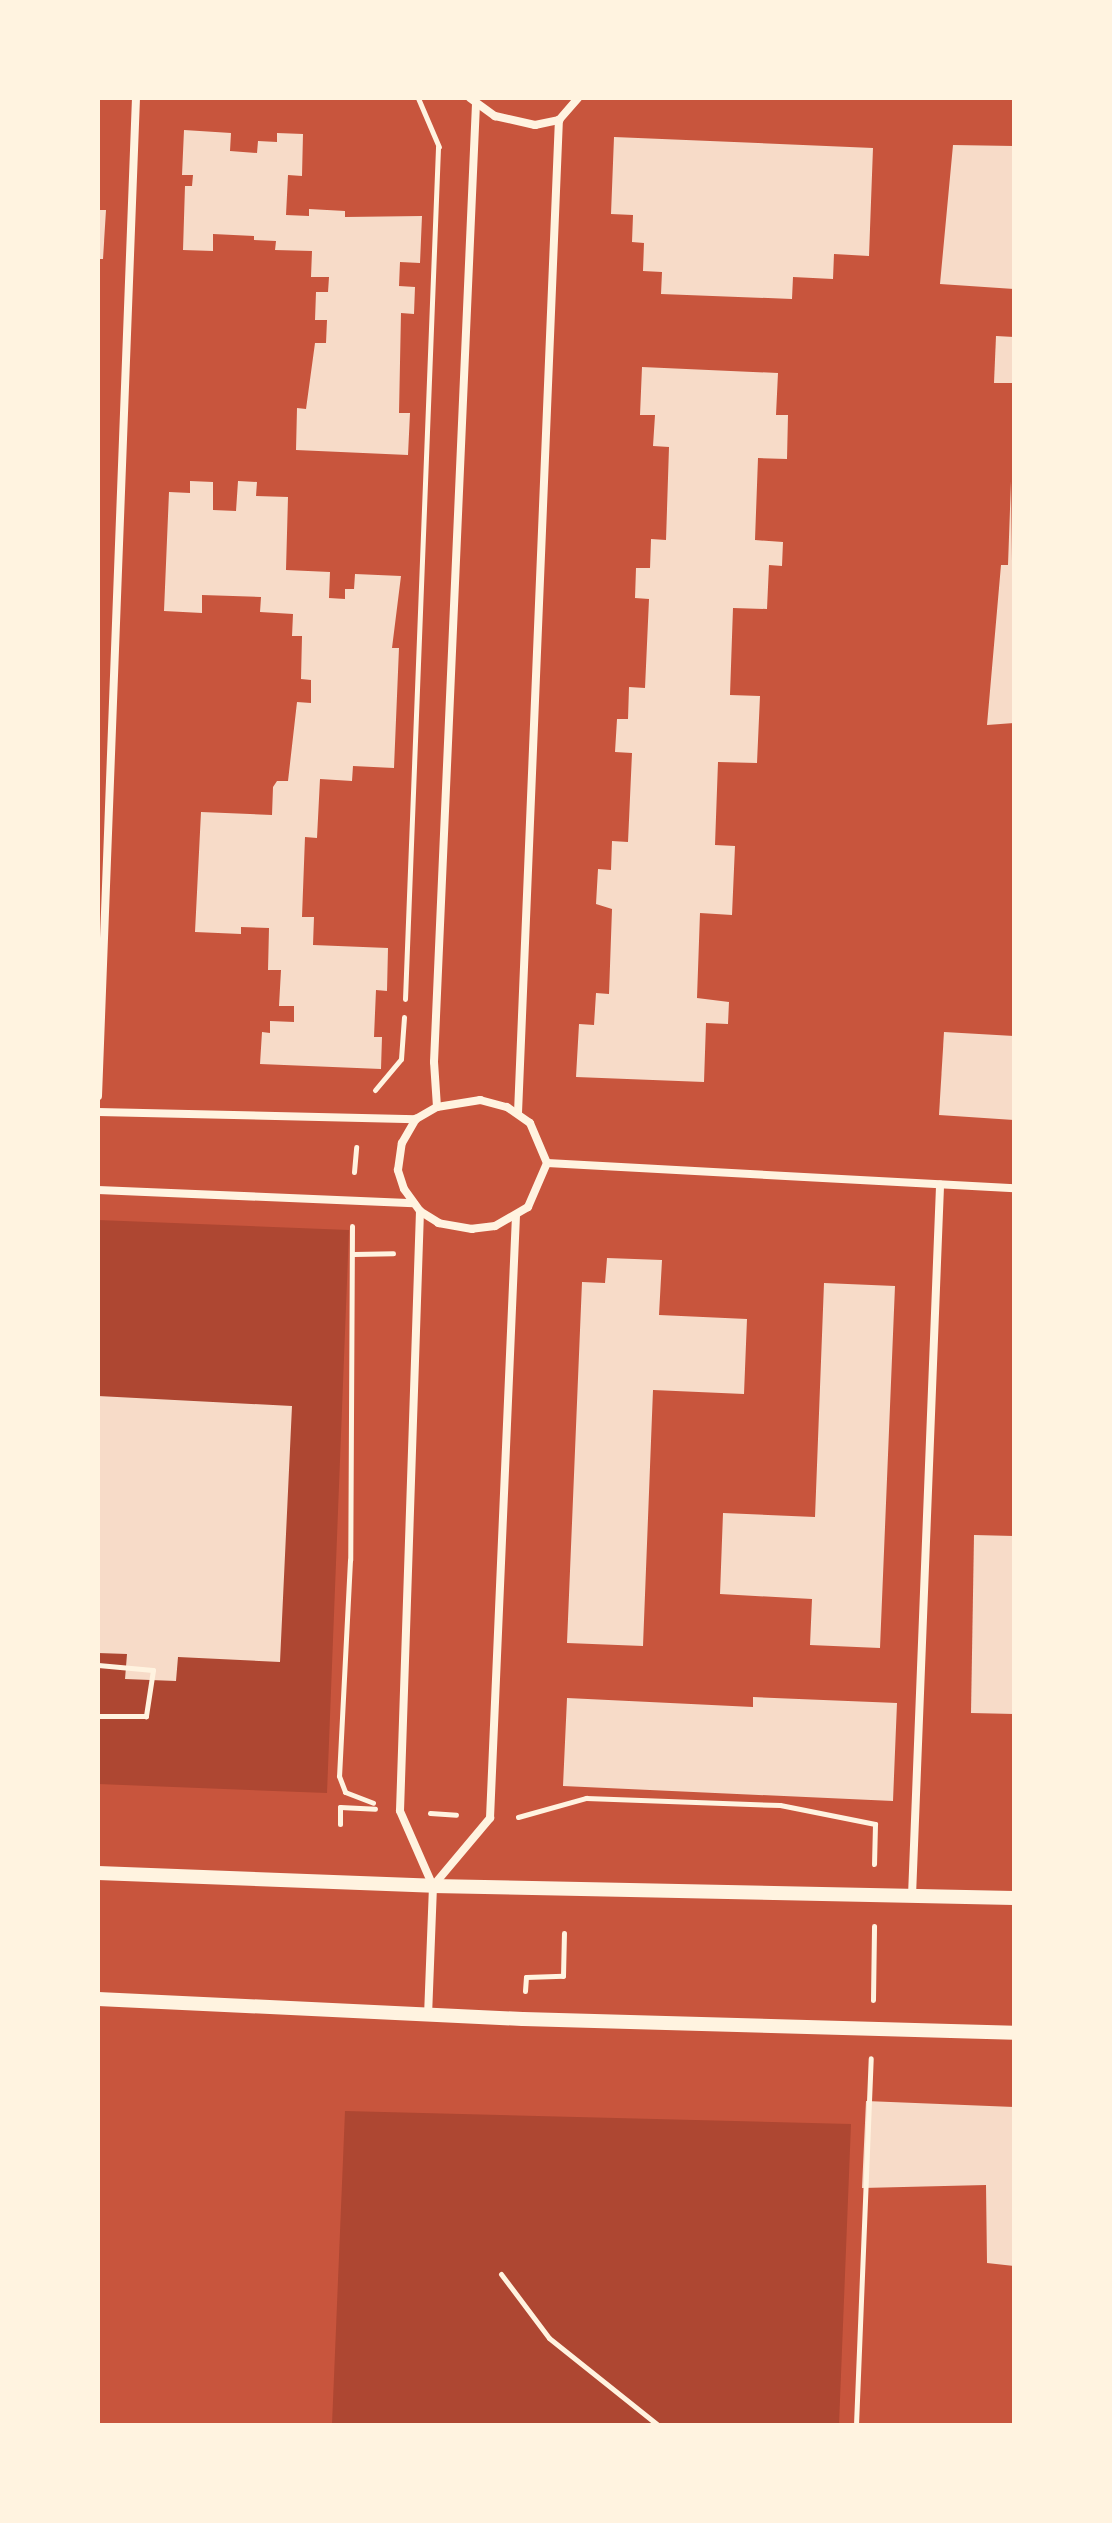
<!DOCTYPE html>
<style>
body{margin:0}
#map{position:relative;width:1112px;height:2523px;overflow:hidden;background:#c8553d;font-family:"Exo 2",sans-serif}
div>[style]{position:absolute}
.green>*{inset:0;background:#ae4732}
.building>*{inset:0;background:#f7dbc8}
.path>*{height:5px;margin:-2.5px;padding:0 2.5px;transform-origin:2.5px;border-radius:2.5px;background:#fff3e0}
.minor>*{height:8px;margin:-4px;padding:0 4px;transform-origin:4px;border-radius:4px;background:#fff3e0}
.tertiary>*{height:14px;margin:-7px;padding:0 7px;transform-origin:7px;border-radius:7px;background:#fff3e0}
span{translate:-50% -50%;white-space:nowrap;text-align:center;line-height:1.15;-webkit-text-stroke:7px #fff3e0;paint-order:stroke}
.frame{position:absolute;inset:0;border:100px solid #fff3e0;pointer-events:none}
</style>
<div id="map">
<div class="green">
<div style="clip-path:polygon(98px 1220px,349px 1230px,327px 1793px,98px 1784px)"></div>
<div style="clip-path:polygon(345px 2111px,851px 2124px,839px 2425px,332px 2425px)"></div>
</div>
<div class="building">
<div style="clip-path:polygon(184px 130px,231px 133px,230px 151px,257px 153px,258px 141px,277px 142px,277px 133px,303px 134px,302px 176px,288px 175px,286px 215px,309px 216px,309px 209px,345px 211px,345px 217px,422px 216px,420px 263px,400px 262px,399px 286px,415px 287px,414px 314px,401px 313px,399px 413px,410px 413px,408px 455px,296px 450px,297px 408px,306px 409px,315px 343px,326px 343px,327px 320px,315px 320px,316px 292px,328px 292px,329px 277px,311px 277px,312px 251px,275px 250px,276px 241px,254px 240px,254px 236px,213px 234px,213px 251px,183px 250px,185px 186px,192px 186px,193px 175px,182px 175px)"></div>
<div style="clip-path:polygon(614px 137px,873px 148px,869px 256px,834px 254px,833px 279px,793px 277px,792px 299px,661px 294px,662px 272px,643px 271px,644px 243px,632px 242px,633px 215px,611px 214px)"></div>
<div style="clip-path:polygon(953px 145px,1014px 146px,1014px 289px,940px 284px)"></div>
<div style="clip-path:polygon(98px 210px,106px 210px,103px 259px,98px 259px)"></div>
<div style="clip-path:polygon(996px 336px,1014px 337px,1014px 383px,994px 383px)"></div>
<div style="clip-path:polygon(642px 367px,778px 373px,776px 415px,788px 415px,787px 459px,758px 458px,755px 540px,783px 542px,782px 566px,769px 565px,767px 609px,733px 608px,730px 695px,760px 696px,757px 763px,718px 762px,715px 845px,735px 846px,732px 915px,700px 913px,697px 998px,729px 1002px,728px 1024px,706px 1023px,704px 1082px,576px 1077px,579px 1024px,594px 1025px,596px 993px,609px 994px,612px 909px,596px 904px,598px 869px,611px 870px,612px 841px,628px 842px,632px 753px,615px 752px,617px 719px,628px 719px,629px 687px,645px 688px,649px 599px,635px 598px,636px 568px,650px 568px,651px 539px,666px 540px,669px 447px,653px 446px,655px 415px,640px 415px)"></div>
<div style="clip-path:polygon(190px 481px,213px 482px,213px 510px,236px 511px,238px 481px,257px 482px,256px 496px,288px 497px,286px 570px,330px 572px,329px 598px,345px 599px,345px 589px,354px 589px,355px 574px,401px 576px,392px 648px,399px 648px,394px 768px,353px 766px,352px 781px,320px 779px,317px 838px,305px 837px,302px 917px,314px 917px,313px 945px,388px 948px,387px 991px,376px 990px,374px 1037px,382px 1037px,381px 1069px,260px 1064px,262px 1032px,270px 1033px,270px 1021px,294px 1022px,294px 1006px,279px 1006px,281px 970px,268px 970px,269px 928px,241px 927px,241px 934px,195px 932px,201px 812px,272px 815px,273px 787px,277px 781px,288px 781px,297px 702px,311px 703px,311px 680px,301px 679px,302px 636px,292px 636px,293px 614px,260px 612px,261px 597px,202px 595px,202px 613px,164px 611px,169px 492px,190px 493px)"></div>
<div style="clip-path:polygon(1011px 481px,1014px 723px,987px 725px,1001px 565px,1008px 565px)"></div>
<div style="clip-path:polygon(944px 1032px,1014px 1036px,1014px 1120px,939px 1115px)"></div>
<div style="clip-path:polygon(607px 1258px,662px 1260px,659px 1315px,747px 1319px,744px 1394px,653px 1390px,643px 1646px,567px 1643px,582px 1282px,605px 1283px)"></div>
<div style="clip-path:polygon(824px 1283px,895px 1286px,880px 1648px,810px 1645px,812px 1599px,720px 1594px,723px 1513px,815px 1517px)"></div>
<div style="clip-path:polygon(98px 1396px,292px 1406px,280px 1662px,178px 1657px,176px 1681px,125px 1679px,127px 1654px,98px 1653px)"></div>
<div style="clip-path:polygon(974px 1535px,1014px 1536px,1014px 1714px,971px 1713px)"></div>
<div style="clip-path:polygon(753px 1697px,897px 1703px,893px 1801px,563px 1786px,567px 1698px,753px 1707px)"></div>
<div style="clip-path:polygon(866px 2101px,1014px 2107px,1014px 2266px,987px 2263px,986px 2185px,862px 2188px)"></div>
</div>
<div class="path">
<div style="left:418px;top:98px;width:53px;rotate:66.8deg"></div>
<div style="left:405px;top:999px;width:853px;rotate:-87.78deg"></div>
<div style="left:375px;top:1090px;width:40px;rotate:-50deg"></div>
<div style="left:401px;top:1059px;width:42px;rotate:-85.9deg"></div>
<div style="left:354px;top:1172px;width:25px;rotate:-85deg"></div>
<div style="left:352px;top:1226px;width:334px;rotate:90.3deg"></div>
<div style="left:350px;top:1560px;width:216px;rotate:92.9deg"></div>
<div style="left:339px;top:1776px;width:17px;rotate:69deg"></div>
<div style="left:345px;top:1792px;width:30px;rotate:21deg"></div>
<div style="left:354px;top:1254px;width:39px;rotate:-1deg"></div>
<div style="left:98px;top:1665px;width:55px;rotate:5.2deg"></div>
<div style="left:153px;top:1670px;width:47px;rotate:98.7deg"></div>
<div style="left:146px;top:1716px;width:48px;rotate:180deg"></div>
<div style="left:430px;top:1813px;width:26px;rotate:4deg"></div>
<div style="left:518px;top:1817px;width:71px;rotate:-15.6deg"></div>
<div style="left:586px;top:1798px;width:194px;rotate:2.1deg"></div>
<div style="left:780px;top:1805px;width:97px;rotate:11.3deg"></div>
<div style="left:875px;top:1824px;width:40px;rotate:91.4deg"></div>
<div style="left:340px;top:1824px;width:17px;rotate:-90deg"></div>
<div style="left:340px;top:1807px;width:35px;rotate:3deg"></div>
<div style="left:525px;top:1991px;width:14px;rotate:-86deg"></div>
<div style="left:526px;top:1977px;width:37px;rotate:-2deg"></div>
<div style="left:563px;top:1976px;width:43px;rotate:-88.7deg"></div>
<div style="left:873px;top:2000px;width:74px;rotate:-89.2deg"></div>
<div style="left:501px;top:2274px;width:80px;rotate:53.1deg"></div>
<div style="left:549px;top:2338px;width:139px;rotate:38.6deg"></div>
<div style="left:856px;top:2425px;width:367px;rotate:-87.7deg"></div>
</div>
<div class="minor">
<div style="left:470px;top:98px;width:31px;rotate:36deg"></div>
<div style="left:495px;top:116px;width:41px;rotate:12.7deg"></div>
<div style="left:535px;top:125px;width:25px;rotate:-12deg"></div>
<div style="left:559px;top:120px;width:29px;rotate:-49deg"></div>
<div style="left:98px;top:1096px;width:999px;rotate:-87.82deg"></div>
<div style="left:480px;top:1100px;width:28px;rotate:15deg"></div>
<div style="left:507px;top:1107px;width:28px;rotate:35deg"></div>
<div style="left:530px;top:1123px;width:43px;rotate:67deg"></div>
<div style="left:547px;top:1163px;width:48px;rotate:113.4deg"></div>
<div style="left:528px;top:1207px;width:38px;rotate:150deg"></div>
<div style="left:495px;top:1226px;width:23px;rotate:173deg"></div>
<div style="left:472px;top:1229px;width:34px;rotate:-170deg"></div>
<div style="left:439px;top:1223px;width:22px;rotate:-148deg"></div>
<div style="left:420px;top:1211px;width:27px;rotate:-126deg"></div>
<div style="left:404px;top:1189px;width:20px;rotate:-108deg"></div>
<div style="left:398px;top:1170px;width:27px;rotate:-82deg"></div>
<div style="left:402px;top:1143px;width:28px;rotate:-60deg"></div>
<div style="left:416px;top:1119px;width:24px;rotate:-30deg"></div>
<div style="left:437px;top:1107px;width:44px;rotate:-9.2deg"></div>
<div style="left:437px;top:1107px;width:45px;rotate:-93.8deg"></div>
<div style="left:434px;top:1062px;width:959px;rotate:-87.49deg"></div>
<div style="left:98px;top:1112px;width:318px;rotate:1.3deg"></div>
<div style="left:518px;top:1113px;width:994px;rotate:-87.64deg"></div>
<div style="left:547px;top:1163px;width:468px;rotate:3.1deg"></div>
<div style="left:98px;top:1190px;width:316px;rotate:2.4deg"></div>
<div style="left:420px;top:1211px;width:600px;rotate:91.91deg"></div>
<div style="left:400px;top:1811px;width:82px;rotate:66.3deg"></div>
<div style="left:433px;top:1886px;width:129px;rotate:92.2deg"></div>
<div style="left:433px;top:1886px;width:89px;rotate:-50deg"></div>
<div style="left:490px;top:1818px;width:603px;rotate:-87.53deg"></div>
<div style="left:912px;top:1896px;width:712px;rotate:-87.74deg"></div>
</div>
<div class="tertiary">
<div style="left:98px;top:1873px;width:335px;rotate:2.2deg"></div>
<div style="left:433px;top:1886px;width:581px;rotate:1.18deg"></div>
<div style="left:98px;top:1999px;width:425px;rotate:2.7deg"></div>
<div style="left:523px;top:2019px;width:491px;rotate:1.6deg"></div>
</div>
<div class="frame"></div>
</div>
